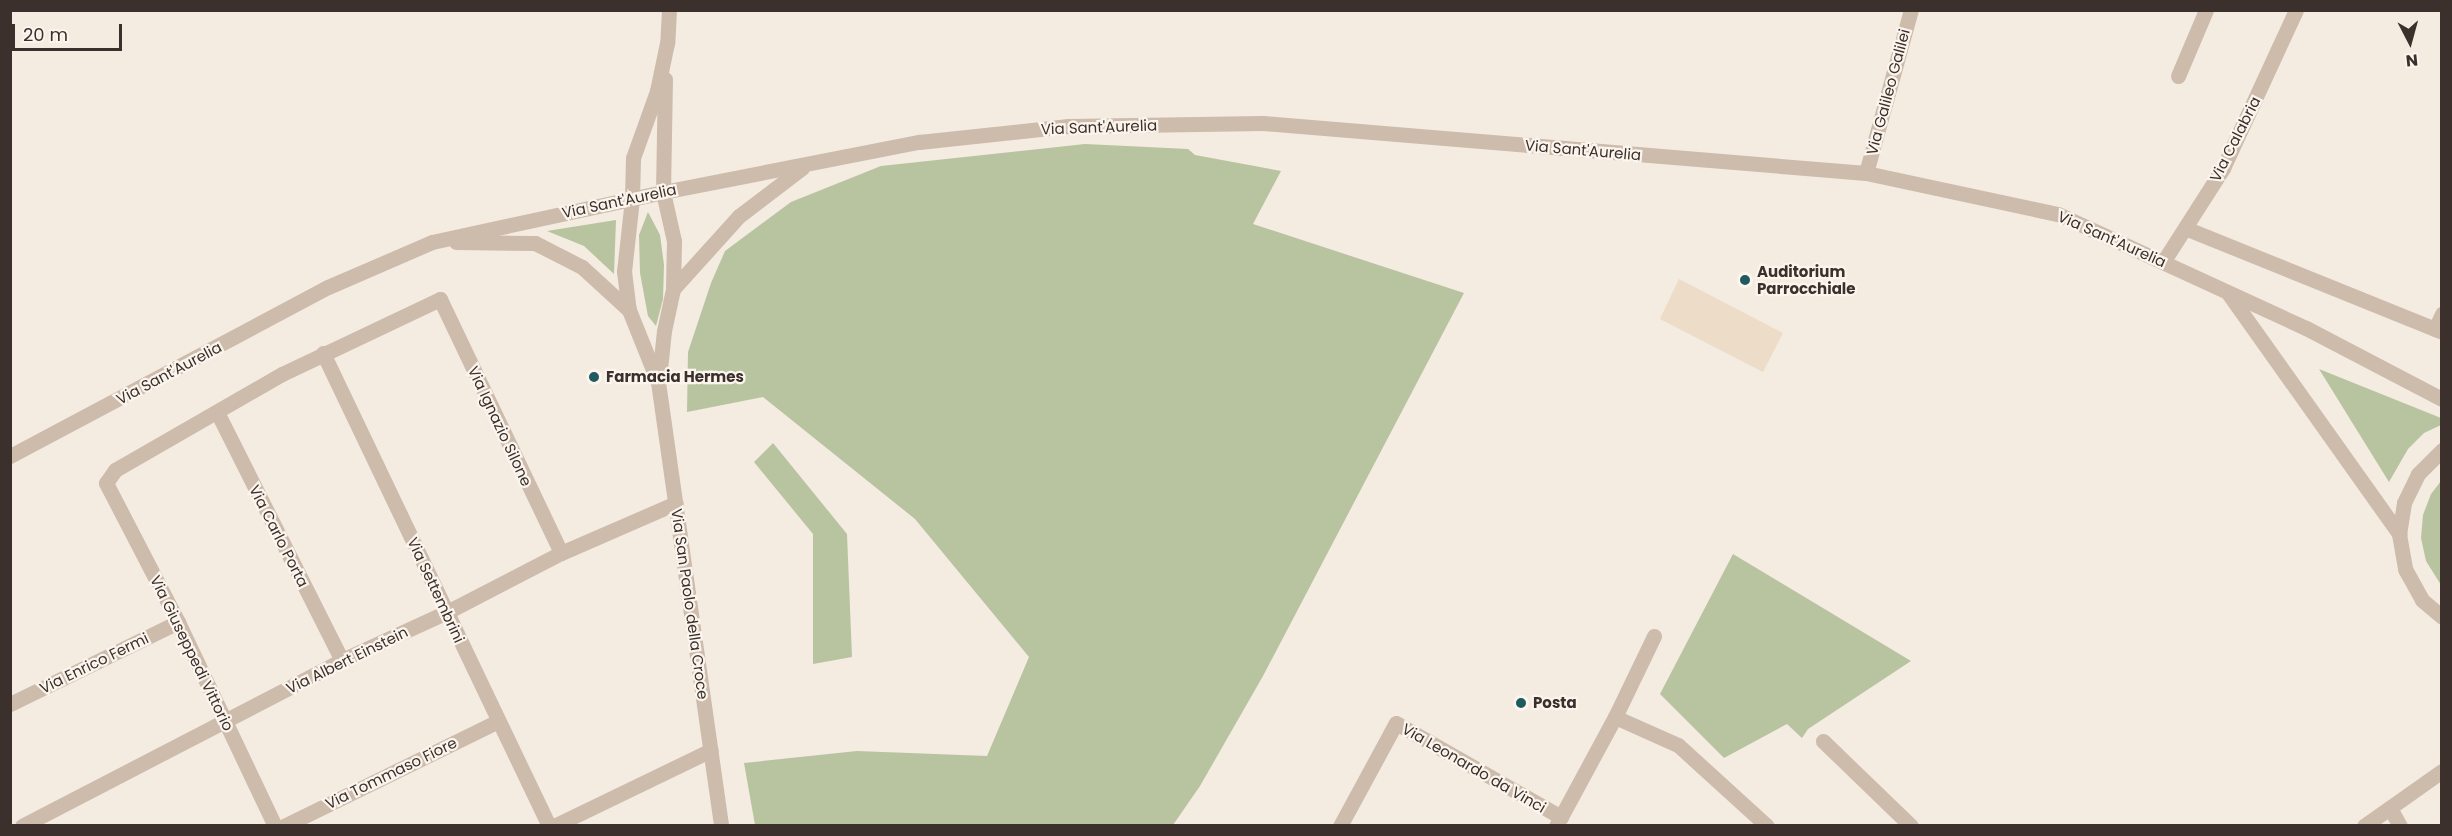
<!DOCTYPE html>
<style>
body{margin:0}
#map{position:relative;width:2452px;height:836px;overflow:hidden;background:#f4ebe1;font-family:Poppins,sans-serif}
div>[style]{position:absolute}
.green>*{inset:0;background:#b8c4a0}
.plaza>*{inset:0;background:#ecdcc8}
.service>*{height:15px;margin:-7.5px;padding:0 7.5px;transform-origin:7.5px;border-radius:7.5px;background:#cdbbac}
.minor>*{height:15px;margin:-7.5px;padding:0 7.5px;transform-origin:7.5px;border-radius:7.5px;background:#cdbbac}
.tertiary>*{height:15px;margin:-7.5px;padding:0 7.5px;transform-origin:7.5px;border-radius:7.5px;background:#cdbbac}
.dots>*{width:16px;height:16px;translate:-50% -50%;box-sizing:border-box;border:3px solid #fbf5ee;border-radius:50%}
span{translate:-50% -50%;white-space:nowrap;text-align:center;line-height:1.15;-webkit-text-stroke:4.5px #fbf5ee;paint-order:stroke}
.street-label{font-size:15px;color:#3b302b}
.poi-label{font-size:15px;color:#3b302b;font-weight:700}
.left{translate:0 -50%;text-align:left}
.frame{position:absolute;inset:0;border:12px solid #3b302b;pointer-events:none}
.north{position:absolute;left:2380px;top:12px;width:60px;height:60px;-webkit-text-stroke:4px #fbf5ee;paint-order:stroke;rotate:174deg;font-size:16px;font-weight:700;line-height:24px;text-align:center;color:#3b302b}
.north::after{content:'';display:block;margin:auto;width:21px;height:27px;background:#3b302b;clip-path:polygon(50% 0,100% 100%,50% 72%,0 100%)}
.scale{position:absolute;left:12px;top:24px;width:110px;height:27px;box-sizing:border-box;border:3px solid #3b302b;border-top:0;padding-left:8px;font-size:18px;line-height:21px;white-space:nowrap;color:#3b302b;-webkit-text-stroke:4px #fbf5ee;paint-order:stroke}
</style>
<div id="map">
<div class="green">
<div style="clip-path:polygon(1085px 144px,1188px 149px,1195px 155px,1281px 171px,1253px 224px,1464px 293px,1263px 676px,1200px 786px,1173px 825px,755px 825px,744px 763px,857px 751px,987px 756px,1029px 657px,915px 519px,763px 397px,687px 412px,688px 352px,711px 283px,725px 251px,791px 202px,881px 166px)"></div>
<div style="clip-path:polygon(648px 212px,660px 235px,664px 265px,663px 299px,656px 326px,648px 316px,640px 273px,639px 235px)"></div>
<div style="clip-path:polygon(616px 220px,614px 274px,584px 246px,547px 231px)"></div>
<div style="clip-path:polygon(2319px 369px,2441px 418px,2441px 425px,2424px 433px,2408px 449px,2389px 482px)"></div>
<div style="clip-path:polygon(773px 443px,847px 534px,852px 657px,813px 664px,813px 534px,754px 462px)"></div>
<div style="clip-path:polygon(2441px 481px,2442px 482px,2441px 585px,2426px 561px,2421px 538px,2423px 515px,2431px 494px)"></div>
<div style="clip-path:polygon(1733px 554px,1911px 661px,1808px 729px,1802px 738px,1787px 724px,1724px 758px,1660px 694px)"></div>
</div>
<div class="plaza">
<div style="clip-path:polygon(1679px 279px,1783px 333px,1763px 372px,1660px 319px)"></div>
</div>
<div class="service">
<div style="left:2178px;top:76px;width:72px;rotate:-67deg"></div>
<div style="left:2185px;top:228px;width:277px;rotate:22deg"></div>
<div style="left:106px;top:483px;width:16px;rotate:-55deg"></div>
<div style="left:115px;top:470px;width:193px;rotate:-29.9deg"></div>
<div style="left:282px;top:374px;width:175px;rotate:-25.4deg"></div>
<div style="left:1615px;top:717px;width:90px;rotate:-64.3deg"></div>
</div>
<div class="minor">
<div style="left:1866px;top:173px;width:169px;rotate:-74.6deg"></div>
<div style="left:2163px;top:262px;width:112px;rotate:-57.4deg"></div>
<div style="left:2223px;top:168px;width:174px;rotate:-65.2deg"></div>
<div style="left:440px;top:299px;width:281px;rotate:64.5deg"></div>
<div style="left:2435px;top:329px;width:17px;rotate:-65deg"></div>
<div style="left:323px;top:353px;width:524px;rotate:64.46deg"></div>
<div style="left:217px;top:412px;width:278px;rotate:63.3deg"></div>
<div style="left:106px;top:483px;width:157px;rotate:62.6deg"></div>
<div style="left:178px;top:622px;width:226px;rotate:64.6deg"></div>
<div style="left:10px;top:704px;width:187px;rotate:-26deg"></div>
<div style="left:1823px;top:741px;width:122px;rotate:44deg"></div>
<div style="left:2390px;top:808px;width:21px;rotate:61deg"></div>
<div style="left:22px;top:826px;width:360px;rotate:-27.4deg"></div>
<div style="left:342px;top:660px;width:115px;rotate:-24.6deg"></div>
<div style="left:447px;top:612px;width:128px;rotate:-27.4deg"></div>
<div style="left:561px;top:553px;width:125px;rotate:-23.5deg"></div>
<div style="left:284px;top:826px;width:238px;rotate:-26.1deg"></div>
<div style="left:554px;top:826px;width:174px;rotate:-25.8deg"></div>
<div style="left:1340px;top:826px;width:117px;rotate:-61.5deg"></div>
<div style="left:1396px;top:723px;width:190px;rotate:29.7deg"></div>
<div style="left:1556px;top:826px;width:124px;rotate:-61.6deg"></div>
<div style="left:1615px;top:717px;width:69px;rotate:24deg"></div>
<div style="left:1678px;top:745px;width:120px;rotate:42.3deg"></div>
<div style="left:2364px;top:826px;width:95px;rotate:-35.2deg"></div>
</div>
<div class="tertiary">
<div style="left:669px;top:10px;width:33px;rotate:93deg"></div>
<div style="left:667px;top:43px;width:49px;rotate:101.8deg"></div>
<div style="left:657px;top:91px;width:71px;rotate:109.7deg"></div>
<div style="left:633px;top:158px;width:41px;rotate:91.4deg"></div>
<div style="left:632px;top:199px;width:72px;rotate:96.3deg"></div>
<div style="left:624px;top:271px;width:39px;rotate:83deg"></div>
<div style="left:629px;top:310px;width:78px;rotate:68.1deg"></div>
<div style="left:658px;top:382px;width:448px;rotate:81.9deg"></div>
<div style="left:456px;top:242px;width:79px;rotate:0.7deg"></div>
<div style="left:535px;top:243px;width:53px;rotate:27.1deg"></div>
<div style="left:582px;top:267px;width:64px;rotate:42.5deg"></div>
<div style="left:673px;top:289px;width:98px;rotate:-47.9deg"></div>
<div style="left:739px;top:216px;width:79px;rotate:-37.3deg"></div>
<div style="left:2228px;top:293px;width:296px;rotate:54.6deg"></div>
<div style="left:659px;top:379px;width:48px;rotate:-84.1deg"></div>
<div style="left:664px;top:331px;width:43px;rotate:-77.9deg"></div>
<div style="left:673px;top:289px;width:48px;rotate:-88.8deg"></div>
<div style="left:674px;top:241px;width:50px;rotate:-102.7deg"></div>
<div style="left:663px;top:192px;width:113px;rotate:-89deg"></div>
<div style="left:2442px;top:450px;width:34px;rotate:135deg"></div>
<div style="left:2418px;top:474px;width:32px;rotate:116deg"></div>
<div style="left:2404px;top:503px;width:31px;rotate:99deg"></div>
<div style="left:2399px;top:534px;width:36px;rotate:80deg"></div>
<div style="left:2405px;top:569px;width:35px;rotate:61deg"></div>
<div style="left:2422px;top:600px;width:26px;rotate:40deg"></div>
<div style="left:10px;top:456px;width:360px;rotate:-28deg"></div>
<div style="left:328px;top:287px;width:113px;rotate:-23.4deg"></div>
<div style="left:432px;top:242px;width:236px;rotate:-12.2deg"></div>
<div style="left:663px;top:192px;width:261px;rotate:-11.1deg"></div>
<div style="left:919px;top:142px;width:150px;rotate:-6.1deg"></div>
<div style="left:1068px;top:126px;width:195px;rotate:-0.9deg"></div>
<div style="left:1263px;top:123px;width:605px;rotate:4.74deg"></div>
<div style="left:1866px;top:173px;width:196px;rotate:12.1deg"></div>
<div style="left:2058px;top:214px;width:273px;rotate:24.7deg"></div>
<div style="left:2306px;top:328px;width:153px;rotate:27.6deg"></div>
</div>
<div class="dots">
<div style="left:1745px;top:280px;background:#1f5a5e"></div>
<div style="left:594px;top:377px;background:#1f5a5e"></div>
<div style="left:1521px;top:703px;background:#1f5a5e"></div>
</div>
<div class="street-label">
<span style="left:1888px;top:92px;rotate:-75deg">Via Galileo Galilei</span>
<span style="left:1099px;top:127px;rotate:-2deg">Via Sant'Aurelia</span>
<span style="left:2235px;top:139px;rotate:-63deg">Via Calabria</span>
<span style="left:1583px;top:150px;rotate:5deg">Via Sant'Aurelia</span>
<span style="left:619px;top:201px;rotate:-12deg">Via Sant'Aurelia</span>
<span style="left:2112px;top:239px;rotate:24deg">Via Sant'Aurelia</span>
<span style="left:169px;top:373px;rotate:-28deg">Via Sant'Aurelia</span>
<span style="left:500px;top:426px;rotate:65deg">Via Ignazio Silone</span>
<span style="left:279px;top:536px;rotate:63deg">Via Carlo Porta</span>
<span style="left:436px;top:590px;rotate:65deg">Via Settembrini</span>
<span style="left:690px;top:604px;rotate:82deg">Via San Paolo della Croce</span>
<span style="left:192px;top:653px;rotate:64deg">Via Giuseppedi Vittorio</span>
<span style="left:347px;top:660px;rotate:-26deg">Via Albert Einstein</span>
<span style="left:94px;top:663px;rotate:-26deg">Via Enrico Fermi</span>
<span style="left:1474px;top:768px;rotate:30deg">Via Leonardo da Vinci</span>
<span style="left:391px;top:773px;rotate:-26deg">Via Tommaso Fiore</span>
</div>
<div class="poi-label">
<span class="left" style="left:1757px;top:280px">Auditorium<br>Parrocchiale</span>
<span class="left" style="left:606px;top:377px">Farmacia Hermes</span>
<span class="left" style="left:1533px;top:703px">Posta</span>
</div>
<div class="frame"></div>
<div class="north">N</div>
<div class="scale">20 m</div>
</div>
